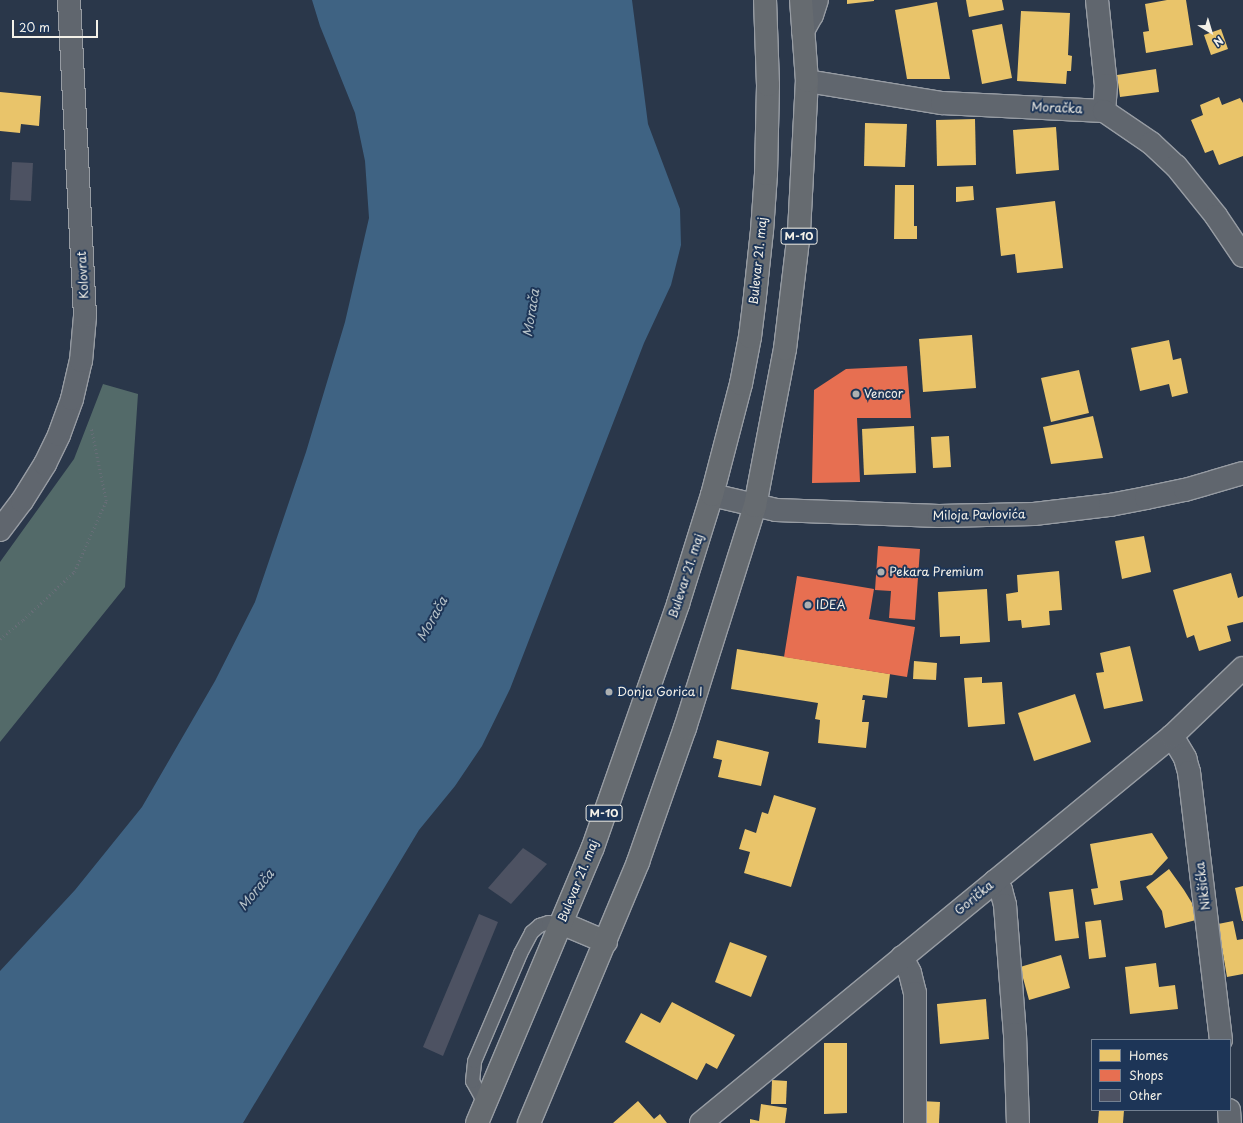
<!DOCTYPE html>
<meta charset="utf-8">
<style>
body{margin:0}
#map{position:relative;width:1243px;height:1123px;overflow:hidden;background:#2a374a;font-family:"Playpen Sans",sans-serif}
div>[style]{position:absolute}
.green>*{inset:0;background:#536a69}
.water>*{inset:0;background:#3f6383}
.homes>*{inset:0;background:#e9c46a}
.shops>*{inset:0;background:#e76f51}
.building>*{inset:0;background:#4d5262}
.path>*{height:2.5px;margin-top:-1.25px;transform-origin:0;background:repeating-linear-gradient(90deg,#666d76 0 1px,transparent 0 4px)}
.roads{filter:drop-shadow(1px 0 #979ca3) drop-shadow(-1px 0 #979ca3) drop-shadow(0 1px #979ca3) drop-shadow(0 -1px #979ca3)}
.service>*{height:13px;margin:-6.5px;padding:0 6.5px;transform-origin:6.5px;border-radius:6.5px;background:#60666e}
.minor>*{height:22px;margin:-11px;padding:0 11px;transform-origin:11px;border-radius:11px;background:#60666e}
.primary>*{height:22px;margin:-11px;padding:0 11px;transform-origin:11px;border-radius:11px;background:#666b70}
.dots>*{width:11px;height:11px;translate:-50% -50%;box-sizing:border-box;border:2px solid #1d3557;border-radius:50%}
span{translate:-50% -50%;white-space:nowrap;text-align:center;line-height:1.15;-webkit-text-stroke:4px #1d3557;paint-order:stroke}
.shield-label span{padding:1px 3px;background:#1d3557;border:1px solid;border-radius:3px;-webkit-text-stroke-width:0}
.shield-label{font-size:11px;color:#f4f1e8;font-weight:700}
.street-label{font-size:12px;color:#f4f1e8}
.poi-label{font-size:12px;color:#f4f1e8}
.left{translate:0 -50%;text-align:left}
.water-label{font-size:13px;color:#b5c1c7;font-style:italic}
.legend{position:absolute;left:1091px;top:1039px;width:140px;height:72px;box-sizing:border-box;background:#1d3557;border:1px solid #738091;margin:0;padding:5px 7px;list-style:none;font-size:12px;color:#f4f1e8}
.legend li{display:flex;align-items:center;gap:8px;height:20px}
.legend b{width:20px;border:1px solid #738091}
.north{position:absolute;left:1191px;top:12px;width:40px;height:40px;-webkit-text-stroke:3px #1d3557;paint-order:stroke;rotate:142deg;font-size:11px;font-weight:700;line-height:16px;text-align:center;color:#f4f1e8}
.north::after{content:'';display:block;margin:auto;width:14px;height:18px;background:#f4f1e8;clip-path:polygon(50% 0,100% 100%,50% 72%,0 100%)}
.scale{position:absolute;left:12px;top:20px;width:86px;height:18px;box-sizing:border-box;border:2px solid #f4f1e8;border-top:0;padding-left:5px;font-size:12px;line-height:14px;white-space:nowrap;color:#f4f1e8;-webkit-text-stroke:3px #1d3557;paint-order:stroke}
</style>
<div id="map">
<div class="green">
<div style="clip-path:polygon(103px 384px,138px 394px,125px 587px,0 742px,0 562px,74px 459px)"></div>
</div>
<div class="water">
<div style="clip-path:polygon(312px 0,632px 0,648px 124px,680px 209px,681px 245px,671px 285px,644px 343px,510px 689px,482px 746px,455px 786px,419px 830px,243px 1123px,0 1123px,0 971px,75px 890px,142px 807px,215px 681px,255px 602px,306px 452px,345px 322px,369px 218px,365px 161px,355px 113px,320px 26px)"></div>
</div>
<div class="homes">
<div style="clip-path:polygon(847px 0,874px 0,874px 1px,847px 4px)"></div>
<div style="clip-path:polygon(966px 0,1002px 0,1004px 10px,969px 17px)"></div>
<div style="clip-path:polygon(1167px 0,1186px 0,1193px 45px,1146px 53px,1143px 32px,1149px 31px,1145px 4px)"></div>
<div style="clip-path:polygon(937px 2px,950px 79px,907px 79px,895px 10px)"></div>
<div style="clip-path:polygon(1021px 11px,1070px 13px,1068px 55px,1072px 56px,1071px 71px,1067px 71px,1066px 84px,1017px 81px)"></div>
<div style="clip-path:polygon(1002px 24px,1012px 78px,982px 84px,972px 30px)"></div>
<div style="clip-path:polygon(1221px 29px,1228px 49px,1211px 55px,1204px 35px)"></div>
<div style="clip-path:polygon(1156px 69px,1159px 92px,1120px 97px,1117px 75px)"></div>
<div style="clip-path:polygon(0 92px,41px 96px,39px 126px,21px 124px,20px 133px,0 131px)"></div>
<div style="clip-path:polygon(1219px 97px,1222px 105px,1240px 98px,1243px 103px,1243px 156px,1219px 165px,1213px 150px,1205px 153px,1191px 120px,1203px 115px,1200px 105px)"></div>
<div style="clip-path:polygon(975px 119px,976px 165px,937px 166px,936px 120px)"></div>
<div style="clip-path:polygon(865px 123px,907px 124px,905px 167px,864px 166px)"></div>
<div style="clip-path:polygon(1056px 127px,1059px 170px,1016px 174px,1013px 130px)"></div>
<div style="clip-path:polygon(895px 185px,914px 185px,914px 226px,917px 226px,917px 239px,894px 239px)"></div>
<div style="clip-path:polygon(973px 186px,974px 200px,956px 202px,956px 187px)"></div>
<div style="clip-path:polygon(1055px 201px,1063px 268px,1017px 273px,1015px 254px,1001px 256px,996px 208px)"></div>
<div style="clip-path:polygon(972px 335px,976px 388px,923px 392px,919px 339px)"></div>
<div style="clip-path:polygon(1169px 340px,1173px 360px,1181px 358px,1188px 393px,1172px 397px,1169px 384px,1140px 391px,1131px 348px)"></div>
<div style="clip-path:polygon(1079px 370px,1089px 413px,1051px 422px,1041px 378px)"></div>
<div style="clip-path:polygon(1093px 416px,1103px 458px,1051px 464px,1043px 427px)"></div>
<div style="clip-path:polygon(914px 426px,916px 473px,864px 475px,862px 429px)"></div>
<div style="clip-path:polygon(949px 436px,951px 467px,933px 468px,931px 437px)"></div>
<div style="clip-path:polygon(1144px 536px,1151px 572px,1122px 579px,1115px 541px)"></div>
<div style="clip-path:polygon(1059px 571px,1062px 610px,1049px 611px,1050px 625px,1022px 628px,1021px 620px,1008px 621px,1006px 594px,1018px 592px,1017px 575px)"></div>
<div style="clip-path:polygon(1231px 573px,1238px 598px,1243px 596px,1243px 622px,1227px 626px,1231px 641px,1199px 651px,1194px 635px,1187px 638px,1173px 590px)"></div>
<div style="clip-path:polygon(987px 589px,990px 642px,960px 644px,960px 636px,940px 637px,938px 592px)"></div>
<div style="clip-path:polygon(1130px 646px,1143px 701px,1104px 709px,1096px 673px,1104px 672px,1100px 653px)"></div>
<div style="clip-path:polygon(737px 649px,890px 674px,887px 698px,863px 695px,862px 700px,865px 700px,862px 722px,869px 722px,866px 748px,818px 743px,820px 720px,815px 719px,818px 703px,731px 689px)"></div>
<div style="clip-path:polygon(914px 661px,937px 663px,936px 680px,913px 679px)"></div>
<div style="clip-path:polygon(982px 677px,982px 683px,1002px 682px,1005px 724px,968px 727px,964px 678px)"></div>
<div style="clip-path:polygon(1075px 694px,1091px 742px,1034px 761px,1018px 713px)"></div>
<div style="clip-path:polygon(717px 740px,769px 752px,761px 786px,718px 777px,722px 760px,713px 758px)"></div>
<div style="clip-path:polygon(774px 795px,816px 808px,791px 887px,744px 873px,750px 852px,739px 849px,745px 829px,756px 833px,762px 812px,768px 814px)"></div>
<div style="clip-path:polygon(1152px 833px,1168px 858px,1152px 875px,1120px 881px,1123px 900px,1094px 905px,1091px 889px,1098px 888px,1090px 844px)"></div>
<div style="clip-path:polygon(1169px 869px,1184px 890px,1192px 903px,1196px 920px,1165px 928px,1162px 911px,1146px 887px)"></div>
<div style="clip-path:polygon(1243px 886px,1243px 921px,1242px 921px,1235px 888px)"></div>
<div style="clip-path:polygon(1073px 889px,1079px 938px,1055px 941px,1049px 892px)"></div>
<div style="clip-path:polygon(1101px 920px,1106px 957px,1089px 959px,1085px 922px)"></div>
<div style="clip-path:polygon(1233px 921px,1237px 940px,1243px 939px,1243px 974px,1227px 977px,1218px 924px)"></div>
<div style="clip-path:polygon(730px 942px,767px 956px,751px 997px,715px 982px)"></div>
<div style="clip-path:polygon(1061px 955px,1070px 988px,1029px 1000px,1020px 967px)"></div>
<div style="clip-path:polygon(1156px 963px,1159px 987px,1175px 985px,1178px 1009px,1130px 1014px,1125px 967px)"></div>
<div style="clip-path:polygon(986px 999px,989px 1039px,940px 1044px,937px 1004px)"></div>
<div style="clip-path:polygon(672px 1002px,735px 1035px,717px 1069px,706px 1063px,697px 1080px,625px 1042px,641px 1013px,660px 1023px)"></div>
<div style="clip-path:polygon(824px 1043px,847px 1043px,847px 1113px,824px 1114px)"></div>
<div style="clip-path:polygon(772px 1080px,787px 1081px,786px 1104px,771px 1104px)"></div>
<div style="clip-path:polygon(638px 1101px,654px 1119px,660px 1114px,667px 1123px,613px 1123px)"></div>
<div style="clip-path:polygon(921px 1101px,940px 1102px,939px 1123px,920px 1123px)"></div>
<div style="clip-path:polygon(761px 1104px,787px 1108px,785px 1123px,750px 1123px,750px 1119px,759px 1121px)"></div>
<div style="clip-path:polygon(1099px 1110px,1124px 1110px,1123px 1123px,1098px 1123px)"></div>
</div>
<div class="shops">
<div style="clip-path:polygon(907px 366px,911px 418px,857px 418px,860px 482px,812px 483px,814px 390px,846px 369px)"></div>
<div style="clip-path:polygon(878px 546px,920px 549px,915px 620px,889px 618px,891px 591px,875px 590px)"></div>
<div style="clip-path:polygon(797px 576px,874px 589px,869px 619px,915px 627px,907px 677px,784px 657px)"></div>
</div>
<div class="building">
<div style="clip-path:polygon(12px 162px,33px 163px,31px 201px,10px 200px)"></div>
<div style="clip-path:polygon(523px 848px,547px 864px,511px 904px,488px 888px)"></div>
<div style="clip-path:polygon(479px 914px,498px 922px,443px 1056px,423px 1047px)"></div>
</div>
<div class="path">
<div style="left:0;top:639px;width:30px;rotate:-40deg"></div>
<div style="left:23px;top:620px;width:70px;rotate:-43.3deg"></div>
<div style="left:74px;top:572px;width:78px;rotate:-65.7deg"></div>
<div style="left:106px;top:501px;width:75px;rotate:-101.6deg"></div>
</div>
<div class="roads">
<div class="service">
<div style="left:485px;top:1104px;width:26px;rotate:-119deg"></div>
<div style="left:472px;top:1081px;width:20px;rotate:-84deg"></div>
<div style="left:474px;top:1061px;width:117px;rotate:-66.9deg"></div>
<div style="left:520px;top:953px;width:24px;rotate:-62deg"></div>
<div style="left:531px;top:932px;width:11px;rotate:-41deg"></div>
<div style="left:539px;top:925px;width:9px;rotate:-18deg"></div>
<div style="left:548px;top:922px;width:13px;rotate:4deg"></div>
</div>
<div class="minor">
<div style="left:1097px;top:0;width:85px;rotate:84deg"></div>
<div style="left:1106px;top:85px;width:26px;rotate:94deg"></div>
<div style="left:803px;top:31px;width:18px;rotate:-61deg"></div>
<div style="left:812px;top:15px;width:16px;rotate:-72deg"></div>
<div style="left:807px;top:81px;width:137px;rotate:9.3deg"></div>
<div style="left:942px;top:103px;width:162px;rotate:2.8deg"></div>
<div style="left:1104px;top:111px;width:57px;rotate:34.2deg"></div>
<div style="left:1151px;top:143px;width:34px;rotate:43deg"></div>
<div style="left:1176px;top:166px;width:64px;rotate:51.3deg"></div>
<div style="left:1216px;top:216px;width:48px;rotate:56deg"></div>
<div style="left:712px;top:495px;width:66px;rotate:13.2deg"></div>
<div style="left:776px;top:510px;width:163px;rotate:2.1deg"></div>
<div style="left:939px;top:516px;width:95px;rotate:-1.2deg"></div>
<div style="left:1034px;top:514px;width:77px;rotate:-6.8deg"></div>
<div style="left:1110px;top:505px;width:37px;rotate:-11deg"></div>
<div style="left:1146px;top:498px;width:40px;rotate:-12deg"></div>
<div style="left:1185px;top:490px;width:60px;rotate:-16.3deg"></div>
<div style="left:0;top:530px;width:36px;rotate:-53deg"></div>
<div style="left:22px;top:501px;width:44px;rotate:-58.1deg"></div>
<div style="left:45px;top:464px;width:32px;rotate:-64deg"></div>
<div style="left:59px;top:435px;width:38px;rotate:-70deg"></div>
<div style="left:72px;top:399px;width:39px;rotate:-77deg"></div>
<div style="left:81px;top:361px;width:45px;rotate:-84.9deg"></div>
<div style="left:85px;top:316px;width:316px;rotate:-92.9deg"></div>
<div style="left:1172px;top:736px;width:26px;rotate:59deg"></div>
<div style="left:1185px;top:758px;width:15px;rotate:74deg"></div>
<div style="left:1189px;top:772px;width:270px;rotate:83.2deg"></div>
<div style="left:995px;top:881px;width:11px;rotate:56deg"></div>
<div style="left:1001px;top:890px;width:16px;rotate:75deg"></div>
<div style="left:1005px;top:905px;width:129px;rotate:85.6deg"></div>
<div style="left:1015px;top:1034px;width:89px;rotate:88.1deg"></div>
<div style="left:902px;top:957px;width:18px;rotate:63deg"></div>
<div style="left:910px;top:973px;width:21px;rotate:76deg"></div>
<div style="left:915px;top:993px;width:130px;rotate:90deg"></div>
<div style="left:1229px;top:1110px;width:13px;rotate:86deg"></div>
<div style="left:701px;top:1123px;width:610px;rotate:-39.41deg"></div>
<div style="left:1172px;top:736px;width:98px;rotate:-43.8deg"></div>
</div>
<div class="primary">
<div style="left:561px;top:923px;width:49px;rotate:22.9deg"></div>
<div style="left:477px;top:1123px;width:299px;rotate:-67.2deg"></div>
<div style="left:593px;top:847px;width:257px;rotate:-70.7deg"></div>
<div style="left:678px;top:604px;width:114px;rotate:-72.7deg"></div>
<div style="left:712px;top:495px;width:115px;rotate:-75.4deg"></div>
<div style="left:741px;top:384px;width:48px;rotate:-79.2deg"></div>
<div style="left:750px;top:337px;width:41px;rotate:-83deg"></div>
<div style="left:755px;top:296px;width:65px;rotate:-83.9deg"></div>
<div style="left:762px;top:231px;width:57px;rotate:-86deg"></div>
<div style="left:766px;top:174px;width:89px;rotate:-88.7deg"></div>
<div style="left:768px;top:85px;width:85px;rotate:-92deg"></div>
<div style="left:529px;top:1123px;width:283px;rotate:-67.3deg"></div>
<div style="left:638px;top:862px;width:142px;rotate:-70.7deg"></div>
<div style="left:685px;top:728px;width:233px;rotate:-72.5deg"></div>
<div style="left:755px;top:506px;width:160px;rotate:-79.2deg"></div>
<div style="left:785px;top:349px;width:118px;rotate:-83.2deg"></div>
<div style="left:799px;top:232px;width:151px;rotate:-87deg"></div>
<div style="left:807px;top:81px;width:81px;rotate:-94.2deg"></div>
</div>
</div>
<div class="dots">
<div style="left:856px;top:394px;background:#adb0b1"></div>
<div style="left:881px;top:572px;background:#adb0b1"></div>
<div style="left:808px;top:605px;background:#adb0b1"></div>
<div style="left:609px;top:692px;background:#adb0b1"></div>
</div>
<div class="shield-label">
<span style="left:799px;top:236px">M-10</span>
<span style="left:604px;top:813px">M-10</span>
</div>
<div class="street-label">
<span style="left:1057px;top:108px;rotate:3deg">Moračka</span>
<span style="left:758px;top:261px;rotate:-84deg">Bulevar 21. maj</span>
<span style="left:83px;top:275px;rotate:-93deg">Kolovrat</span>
<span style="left:979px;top:515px;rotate:-1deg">Miloja Pavlovića</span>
<span style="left:686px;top:576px;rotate:-72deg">Bulevar 21. maj</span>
<span style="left:578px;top:881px;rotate:-68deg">Bulevar 21. maj</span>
<span style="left:1203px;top:886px;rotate:-97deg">Nikšićka</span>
<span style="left:974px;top:898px;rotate:-39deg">Gorička</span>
</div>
<div class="poi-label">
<span class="left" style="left:864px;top:394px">Vencor</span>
<span class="left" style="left:889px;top:572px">Pekara Premium</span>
<span class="left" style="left:816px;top:605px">IDEA</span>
<span class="left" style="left:617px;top:692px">Donja Gorica I</span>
</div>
<div class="water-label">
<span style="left:531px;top:313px;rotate:-81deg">Morača</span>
<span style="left:432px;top:619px;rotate:-61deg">Morača</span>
<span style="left:256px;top:890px;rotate:-51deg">Morača</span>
</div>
<ul class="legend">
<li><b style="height:11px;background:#e9c46a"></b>Homes</li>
<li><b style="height:11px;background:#e76f51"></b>Shops</li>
<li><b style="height:11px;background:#4d5262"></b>Other</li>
</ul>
<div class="north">N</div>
<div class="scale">20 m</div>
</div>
